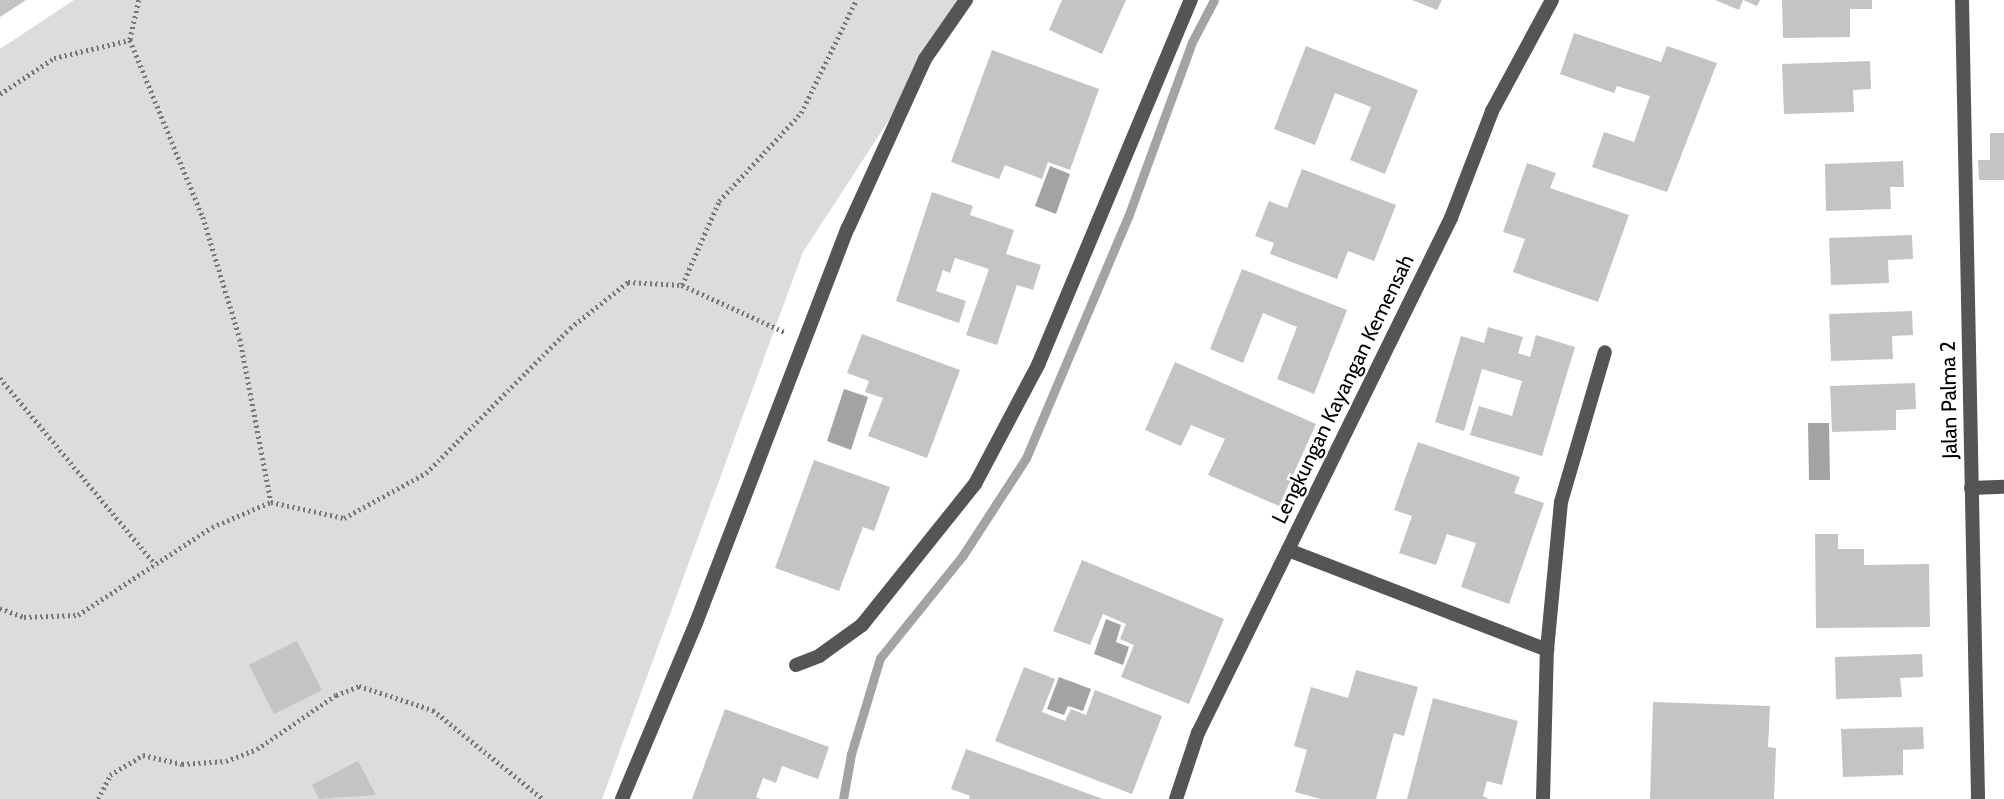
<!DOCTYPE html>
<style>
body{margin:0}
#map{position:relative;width:2004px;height:799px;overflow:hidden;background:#fff;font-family:Cabin,sans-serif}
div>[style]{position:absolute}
.green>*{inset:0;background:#dcdcdc}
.water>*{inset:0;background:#a3a3a3}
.stream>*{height:9px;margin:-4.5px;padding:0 4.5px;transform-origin:4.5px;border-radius:4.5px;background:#a3a3a3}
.building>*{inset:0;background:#c4c4c4}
.path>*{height:4.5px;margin-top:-2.25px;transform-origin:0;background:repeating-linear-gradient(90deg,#777 0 2px,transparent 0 5.5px)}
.minor>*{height:14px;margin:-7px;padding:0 7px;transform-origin:7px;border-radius:7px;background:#555}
span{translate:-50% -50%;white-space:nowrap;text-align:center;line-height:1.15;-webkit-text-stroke:5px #fff;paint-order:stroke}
.street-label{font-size:21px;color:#000}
</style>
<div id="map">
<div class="green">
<div style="clip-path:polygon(74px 0,967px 0,803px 252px,602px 799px,0 799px,0 49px)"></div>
</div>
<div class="water">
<div style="clip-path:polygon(1050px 166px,1070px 174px,1056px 214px,1035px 206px)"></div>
<div style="clip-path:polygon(844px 389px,868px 397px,851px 450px,827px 441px)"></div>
<div style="clip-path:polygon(1808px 423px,1829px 423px,1830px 480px,1809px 480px)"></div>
<div style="clip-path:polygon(1106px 619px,1121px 625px,1116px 642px,1129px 647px,1123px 665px,1094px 654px)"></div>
<div style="clip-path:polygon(1059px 677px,1091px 689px,1083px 711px,1068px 706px,1064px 715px,1047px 709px)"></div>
</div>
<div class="stream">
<div style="left:843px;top:799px;width:46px;rotate:-79.9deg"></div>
<div style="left:851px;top:754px;width:100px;rotate:-73.2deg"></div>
<div style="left:880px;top:658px;width:132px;rotate:-51.1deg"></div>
<div style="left:963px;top:555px;width:116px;rotate:-57deg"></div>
<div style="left:1026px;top:458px;width:262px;rotate:-67.1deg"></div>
<div style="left:1128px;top:217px;width:186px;rotate:-69.9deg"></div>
<div style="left:1192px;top:42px;width:47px;rotate:-62.4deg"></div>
</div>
<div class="building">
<div style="clip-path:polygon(0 0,26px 0,0 17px)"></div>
<div style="clip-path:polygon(1062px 0,1126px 0,1102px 54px,1049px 30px)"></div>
<div style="clip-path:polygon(1412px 0,1442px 0,1437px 10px)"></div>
<div style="clip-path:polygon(1715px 0,1760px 0,1757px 6px,1743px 0,1739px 10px)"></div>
<div style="clip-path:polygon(1782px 0,1872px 0,1872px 9px,1850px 9px,1850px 37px,1783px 38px)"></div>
<div style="clip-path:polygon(1574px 33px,1661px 62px,1667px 46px,1717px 63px,1667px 192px,1592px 167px,1604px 132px,1634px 142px,1650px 96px,1617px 86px,1614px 93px,1560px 74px)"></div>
<div style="clip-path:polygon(1306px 46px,1418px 90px,1385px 174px,1350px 160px,1371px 107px,1335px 93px,1315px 145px,1274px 129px)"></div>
<div style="clip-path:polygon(992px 50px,1099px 89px,1070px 170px,1048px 162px,1042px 179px,1005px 165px,999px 179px,951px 162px)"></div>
<div style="clip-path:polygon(1870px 61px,1871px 89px,1853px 90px,1854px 112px,1784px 114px,1782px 64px)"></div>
<div style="clip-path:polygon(1990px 133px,2004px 133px,2004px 180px,1979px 180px,1978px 160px,1990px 160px)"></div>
<div style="clip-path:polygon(1903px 161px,1904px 187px,1890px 187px,1891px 209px,1826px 211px,1825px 164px)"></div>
<div style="clip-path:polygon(1527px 163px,1556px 173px,1550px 188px,1629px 215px,1598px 302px,1513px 272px,1525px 239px,1503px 232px)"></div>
<div style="clip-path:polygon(1302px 169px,1396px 205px,1374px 261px,1348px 251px,1337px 279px,1270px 254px,1274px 243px,1255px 236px,1269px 201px,1287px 208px)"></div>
<div style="clip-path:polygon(932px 192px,973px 206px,970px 215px,1014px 230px,1006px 254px,1041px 265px,1033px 290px,1017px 285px,997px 345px,966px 335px,989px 269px,955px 258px,950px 273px,943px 270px,936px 291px,966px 301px,959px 323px,896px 301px)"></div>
<div style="clip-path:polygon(1912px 235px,1913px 259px,1888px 260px,1889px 283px,1831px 285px,1829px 238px)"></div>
<div style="clip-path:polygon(1242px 269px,1347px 310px,1314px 394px,1277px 379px,1297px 327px,1263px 313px,1243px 363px,1210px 349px)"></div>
<div style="clip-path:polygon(1912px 311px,1913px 335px,1892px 336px,1893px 359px,1831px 361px,1829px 314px)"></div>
<div style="clip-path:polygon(1488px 327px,1523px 337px,1518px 353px,1530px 357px,1536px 335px,1575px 347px,1542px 456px,1470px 435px,1479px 406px,1512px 416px,1522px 381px,1482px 369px,1464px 431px,1435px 422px,1461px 336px,1484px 343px)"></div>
<div style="clip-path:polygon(862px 334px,960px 370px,927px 458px,868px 436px,883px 398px,865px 392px,869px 381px,847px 373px)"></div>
<div style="clip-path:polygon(1175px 362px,1316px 424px,1279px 506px,1208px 475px,1225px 439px,1191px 425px,1181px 446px,1145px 430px)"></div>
<div style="clip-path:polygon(1915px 383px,1916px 409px,1896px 410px,1896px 430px,1832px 432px,1830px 386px)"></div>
<div style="clip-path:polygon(1418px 442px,1520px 477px,1514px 493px,1544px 503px,1509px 604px,1461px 587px,1476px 543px,1447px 534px,1436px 565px,1399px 553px,1412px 516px,1394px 510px)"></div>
<div style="clip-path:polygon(814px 460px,890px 487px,874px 531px,863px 527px,839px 591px,775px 568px)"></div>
<div style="clip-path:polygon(1815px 534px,1838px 534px,1838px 549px,1864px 549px,1864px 565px,1929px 564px,1930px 627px,1816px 628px)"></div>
<div style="clip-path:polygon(1082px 560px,1224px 619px,1189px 704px,1121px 677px,1134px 645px,1120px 639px,1126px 624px,1103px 614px,1090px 645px,1053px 631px)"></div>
<div style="clip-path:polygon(297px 641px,322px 690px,274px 714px,249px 665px)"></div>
<div style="clip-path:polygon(1922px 654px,1923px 677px,1900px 678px,1902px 697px,1836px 699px,1835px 657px)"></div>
<div style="clip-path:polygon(1024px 667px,1055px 679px,1042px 712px,1065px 721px,1071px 709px,1086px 715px,1095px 690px,1162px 716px,1132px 794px,995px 741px)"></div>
<div style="clip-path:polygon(1356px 670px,1418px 687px,1404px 736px,1394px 733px,1376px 799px,1321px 799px,1295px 792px,1307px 750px,1294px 746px,1311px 687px,1348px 698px)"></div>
<div style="clip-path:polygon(1433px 698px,1518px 721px,1502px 785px,1487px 781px,1483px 796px,1489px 799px,1407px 799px)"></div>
<div style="clip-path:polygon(1653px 702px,1770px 706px,1768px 747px,1776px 748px,1774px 799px,1650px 799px)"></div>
<div style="clip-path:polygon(725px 709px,829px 747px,818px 779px,782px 766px,776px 783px,763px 778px,756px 797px,761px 799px,692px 799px)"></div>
<div style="clip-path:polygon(1923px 727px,1924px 749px,1903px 750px,1903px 775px,1843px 777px,1841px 729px)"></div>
<div style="clip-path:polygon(966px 749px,1103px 799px,969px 799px,970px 796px,951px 789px)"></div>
<div style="clip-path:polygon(358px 761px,376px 795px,319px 799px,312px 785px)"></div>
</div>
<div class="path">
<div style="left:139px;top:0;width:41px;rotate:102.7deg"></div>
<div style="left:130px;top:40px;width:191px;rotate:67.6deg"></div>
<div style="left:203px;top:217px;width:127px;rotate:73.1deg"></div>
<div style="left:240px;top:339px;width:166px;rotate:79.2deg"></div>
<div style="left:0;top:94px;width:65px;rotate:-33.7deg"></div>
<div style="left:54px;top:58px;width:78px;rotate:-13.3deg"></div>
<div style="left:682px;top:285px;width:92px;rotate:-66.2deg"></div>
<div style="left:719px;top:201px;width:120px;rotate:-47deg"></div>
<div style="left:801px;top:113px;width:126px;rotate:-64deg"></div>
<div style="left:0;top:378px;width:242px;rotate:50.2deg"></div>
<div style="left:0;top:608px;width:26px;rotate:21deg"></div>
<div style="left:24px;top:617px;width:54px;rotate:-2.1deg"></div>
<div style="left:78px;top:615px;width:160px;rotate:-33.3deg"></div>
<div style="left:212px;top:527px;width:64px;rotate:-23deg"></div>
<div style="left:271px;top:502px;width:75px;rotate:12.4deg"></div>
<div style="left:344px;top:518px;width:94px;rotate:-28.8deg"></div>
<div style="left:426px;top:473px;width:204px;rotate:-45.2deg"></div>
<div style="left:570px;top:328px;width:74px;rotate:-38.4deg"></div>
<div style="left:628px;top:282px;width:54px;rotate:3.2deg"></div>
<div style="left:682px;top:285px;width:115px;rotate:24.6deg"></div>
<div style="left:98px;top:799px;width:27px;rotate:-63deg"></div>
<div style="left:110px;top:775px;width:39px;rotate:-31deg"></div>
<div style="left:143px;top:755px;width:40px;rotate:13deg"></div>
<div style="left:182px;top:764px;width:44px;rotate:-3.9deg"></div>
<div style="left:226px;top:761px;width:33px;rotate:-21deg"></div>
<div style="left:257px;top:749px;width:96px;rotate:-34.4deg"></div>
<div style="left:336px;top:695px;width:25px;rotate:-21deg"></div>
<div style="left:359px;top:686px;width:78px;rotate:18deg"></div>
<div style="left:433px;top:710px;width:141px;rotate:39deg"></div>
</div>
<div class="minor">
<div style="left:1962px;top:0;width:799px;rotate:88.85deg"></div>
<div style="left:1971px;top:488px;width:33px;rotate:-2deg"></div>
<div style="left:1288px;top:550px;width:278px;rotate:21.1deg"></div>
<div style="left:796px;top:665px;width:25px;rotate:-21deg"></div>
<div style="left:819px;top:656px;width:53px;rotate:-35.8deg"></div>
<div style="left:862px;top:625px;width:181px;rotate:-51.3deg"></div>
<div style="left:975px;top:484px;width:135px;rotate:-62.1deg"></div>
<div style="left:1038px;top:365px;width:396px;rotate:-67.3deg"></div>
<div style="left:622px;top:799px;width:191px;rotate:-67.2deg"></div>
<div style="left:696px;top:623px;width:423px;rotate:-69deg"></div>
<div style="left:848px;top:228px;width:186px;rotate:-65.5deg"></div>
<div style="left:925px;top:59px;width:72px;rotate:-55.2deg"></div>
<div style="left:1176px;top:799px;width:70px;rotate:-71.6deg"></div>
<div style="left:1198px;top:733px;width:574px;rotate:-63.84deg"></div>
<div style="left:1451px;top:218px;width:115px;rotate:-69deg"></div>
<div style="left:1492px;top:111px;width:126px;rotate:-61.6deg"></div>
<div style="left:1543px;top:799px;width:149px;rotate:-88.5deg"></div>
<div style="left:1547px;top:650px;width:149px;rotate:-84.6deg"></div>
<div style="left:1561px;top:502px;width:156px;rotate:-73.7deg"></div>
</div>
<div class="street-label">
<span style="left:1343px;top:389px;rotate:-64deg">Lengkungan Kayangan Kemensah</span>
<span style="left:1949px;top:400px;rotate:-91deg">Jalan Palma 2</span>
</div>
</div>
